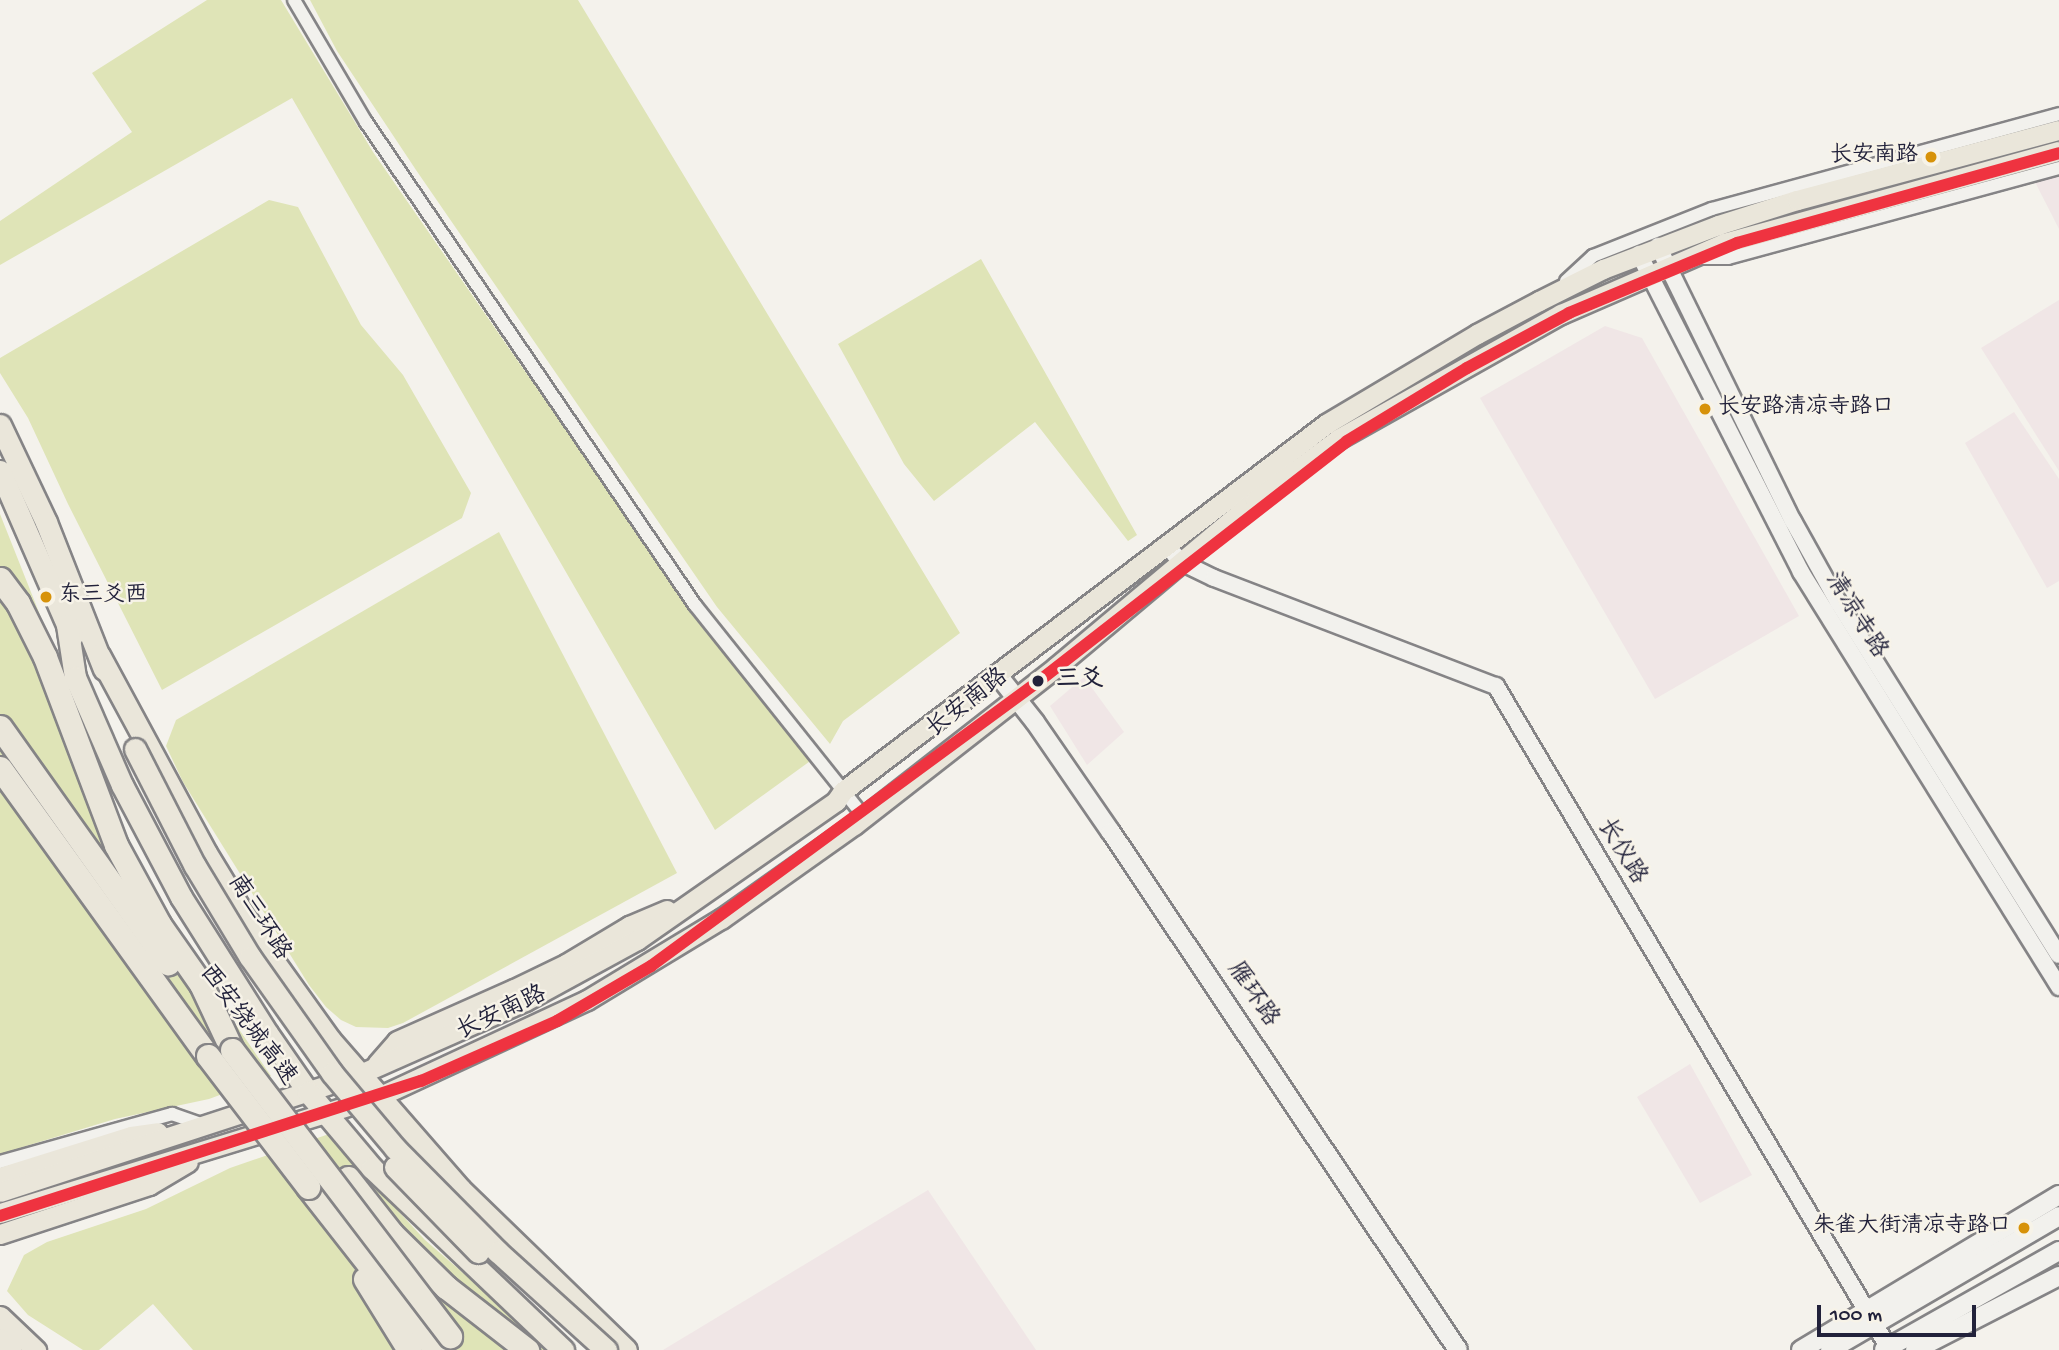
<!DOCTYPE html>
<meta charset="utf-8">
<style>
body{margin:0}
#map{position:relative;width:2059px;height:1350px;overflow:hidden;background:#f4f2ec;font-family:"Gochi Hand","LXGW WenKai TC",sans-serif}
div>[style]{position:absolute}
.built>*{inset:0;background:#f0e6e6}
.green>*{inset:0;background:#dfe4b7}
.roads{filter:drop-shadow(2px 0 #858486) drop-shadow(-2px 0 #858486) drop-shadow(0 2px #858486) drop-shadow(0 -2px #858486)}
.minor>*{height:12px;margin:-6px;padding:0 6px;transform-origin:6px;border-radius:6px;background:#f2f1ed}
.tertiary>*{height:16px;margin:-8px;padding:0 8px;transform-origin:8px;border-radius:8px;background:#f2f1ed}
.secondary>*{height:18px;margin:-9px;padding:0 9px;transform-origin:9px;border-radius:9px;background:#f2f1ed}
.primary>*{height:19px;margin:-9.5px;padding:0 9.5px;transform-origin:9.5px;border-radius:9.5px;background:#eae6da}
.trunk>*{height:21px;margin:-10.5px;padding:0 10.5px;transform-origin:10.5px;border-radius:10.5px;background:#eae6da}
.motorway>*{height:23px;margin:-11.5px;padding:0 11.5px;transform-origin:11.5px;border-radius:11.5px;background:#eae6da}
.bridges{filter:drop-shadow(2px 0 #858486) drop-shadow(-2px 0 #858486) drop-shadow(0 2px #858486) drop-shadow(0 -2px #858486)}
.trunk-bridge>*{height:21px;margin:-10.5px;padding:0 10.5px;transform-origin:10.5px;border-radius:10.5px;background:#eae6da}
.motorway-bridge>*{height:23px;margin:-11.5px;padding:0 11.5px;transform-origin:11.5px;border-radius:11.5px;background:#eae6da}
.metro-1>*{height:12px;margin:-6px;padding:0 6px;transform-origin:6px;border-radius:6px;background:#ef3340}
.dots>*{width:19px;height:19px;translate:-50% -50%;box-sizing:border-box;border:4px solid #f7f3e8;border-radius:50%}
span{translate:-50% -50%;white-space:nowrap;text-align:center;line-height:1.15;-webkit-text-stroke:5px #f7f3e8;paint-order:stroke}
.bus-label{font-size:22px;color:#22223b}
.right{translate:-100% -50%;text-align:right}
.left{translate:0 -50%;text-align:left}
.street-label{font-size:24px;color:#22223b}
.stop-label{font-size:24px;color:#22223b;font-weight:700}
.scale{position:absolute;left:1817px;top:1305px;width:159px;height:32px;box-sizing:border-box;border:4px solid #22223b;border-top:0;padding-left:9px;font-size:21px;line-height:24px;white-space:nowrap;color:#22223b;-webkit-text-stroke:5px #f7f3e8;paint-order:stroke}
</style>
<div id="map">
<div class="built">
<div style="clip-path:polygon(2059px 173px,2059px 229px,2034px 180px)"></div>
<div style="clip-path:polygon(2059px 300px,2059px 471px,1981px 348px)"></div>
<div style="clip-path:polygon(1605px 326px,1642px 338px,1799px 616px,1655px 699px,1480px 398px)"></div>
<div style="clip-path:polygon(2014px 412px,2059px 479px,2059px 581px,2047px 588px,1965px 443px)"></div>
<div style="clip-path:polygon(1084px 677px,1124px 732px,1087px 765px,1050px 706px)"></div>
<div style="clip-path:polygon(1690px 1064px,1752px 1175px,1700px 1203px,1637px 1097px)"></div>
<div style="clip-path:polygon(928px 1190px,1036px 1350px,663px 1350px)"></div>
</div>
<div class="green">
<div style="clip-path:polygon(207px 0,281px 0,373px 152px,705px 631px,813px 759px,715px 830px,292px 98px,0 265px,0 221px,132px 132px,92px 73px)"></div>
<div style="clip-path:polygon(310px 0,578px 0,960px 633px,843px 721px,830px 744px,717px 607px,416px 170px,337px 51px)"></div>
<div style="clip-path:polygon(269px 200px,298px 207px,361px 325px,403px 375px,471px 493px,462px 518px,162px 690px,68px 504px,28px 418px,0 373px,0 358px)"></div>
<div style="clip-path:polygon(981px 259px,1137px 535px,1128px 541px,1035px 422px,934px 501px,904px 464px,838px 344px)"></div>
<div style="clip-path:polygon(0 514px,134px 852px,221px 1003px,271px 1076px,209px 1099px,115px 1119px,0 1154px)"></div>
<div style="clip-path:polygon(499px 532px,677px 873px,403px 1023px,388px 1028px,356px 1027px,341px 1020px,326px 1007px,309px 985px,183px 782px,166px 746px,176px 720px)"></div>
<div style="clip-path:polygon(332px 1133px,363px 1173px,425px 1240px,552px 1350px,193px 1350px,153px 1304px,99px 1350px,83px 1350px,28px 1315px,7px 1291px,24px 1255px,47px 1242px,146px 1209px,230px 1168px)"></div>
</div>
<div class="roads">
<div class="minor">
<div style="left:294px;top:0;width:142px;rotate:59.5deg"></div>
<div style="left:366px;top:122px;width:584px;rotate:55.74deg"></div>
<div style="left:695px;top:605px;width:271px;rotate:51.4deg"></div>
<div style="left:1697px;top:258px;width:31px"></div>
<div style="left:1728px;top:258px;width:343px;rotate:-15.2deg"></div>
<div style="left:1566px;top:281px;width:37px;rotate:-43deg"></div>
<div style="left:1593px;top:256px;width:128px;rotate:-21.6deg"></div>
<div style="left:1712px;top:209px;width:360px;rotate:-15.3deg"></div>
<div style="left:0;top:1162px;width:179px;rotate:-15.6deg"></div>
<div style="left:172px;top:1114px;width:34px;rotate:19deg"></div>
</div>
<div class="tertiary">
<div style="left:1658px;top:246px;width:306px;rotate:63.9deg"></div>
<div style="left:1793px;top:521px;width:93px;rotate:60.9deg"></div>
<div style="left:1838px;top:602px;width:416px;rotate:58deg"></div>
<div style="left:1639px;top:254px;width:357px;rotate:63deg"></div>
<div style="left:1801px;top:572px;width:489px;rotate:58.1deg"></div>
<div style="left:1174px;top:554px;width:13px;rotate:45deg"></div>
<div style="left:1183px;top:563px;width:34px;rotate:26deg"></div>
<div style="left:1214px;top:578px;width:302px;rotate:21deg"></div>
<div style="left:1496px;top:686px;width:772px;rotate:59.32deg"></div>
</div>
<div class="secondary">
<div style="left:997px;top:674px;width:61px;rotate:51.6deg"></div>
<div style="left:1035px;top:722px;width:134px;rotate:55.4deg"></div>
<div style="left:1111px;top:832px;width:623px;rotate:56.18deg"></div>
<div style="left:1801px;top:1350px;width:301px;rotate:-31deg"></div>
<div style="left:1830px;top:1350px;width:265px;rotate:-30.3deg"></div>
<div style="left:1884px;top:1350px;width:201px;rotate:-29.5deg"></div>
<div style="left:1915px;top:1350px;width:162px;rotate:-27.2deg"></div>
</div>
<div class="primary">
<div style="left:377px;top:1064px;width:30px;rotate:-49deg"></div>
<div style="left:397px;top:1041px;width:128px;rotate:-24deg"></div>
<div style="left:514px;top:989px;width:58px;rotate:-25.7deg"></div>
<div style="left:566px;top:964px;width:74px;rotate:-31.1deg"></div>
<div style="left:629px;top:926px;width:41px;rotate:-22.8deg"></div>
<div style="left:0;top:1177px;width:137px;rotate:-17.4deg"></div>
<div style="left:131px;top:1136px;width:27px;rotate:-8deg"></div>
<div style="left:0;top:1192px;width:379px;rotate:-18.1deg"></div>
<div style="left:360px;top:1074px;width:180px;rotate:-23.9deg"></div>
<div style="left:525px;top:1001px;width:128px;rotate:-28.6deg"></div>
<div style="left:637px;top:940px;width:243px;rotate:-34.9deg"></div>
<div style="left:836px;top:801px;width:12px;rotate:-55deg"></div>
<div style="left:843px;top:791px;width:607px;rotate:-37.23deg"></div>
<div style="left:1326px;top:424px;width:176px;rotate:-30.8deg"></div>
<div style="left:1477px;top:334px;width:70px;rotate:-28deg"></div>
<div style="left:1539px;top:301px;width:72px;rotate:-26.6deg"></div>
<div style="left:1603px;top:269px;width:123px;rotate:-20.9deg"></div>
<div style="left:1718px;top:225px;width:83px;rotate:-17.6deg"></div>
<div style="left:1797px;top:200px;width:271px;rotate:-15deg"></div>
<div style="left:0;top:1213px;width:395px;rotate:-17.1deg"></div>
<div style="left:378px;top:1097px;width:230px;rotate:-24.9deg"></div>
<div style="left:587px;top:1000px;width:157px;rotate:-31.2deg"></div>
<div style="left:721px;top:919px;width:163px;rotate:-35.3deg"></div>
<div style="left:854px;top:825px;width:256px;rotate:-38deg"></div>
<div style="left:1056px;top:667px;width:260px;rotate:-40deg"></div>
<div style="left:1255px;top:500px;width:103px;rotate:-36.3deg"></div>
<div style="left:1338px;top:439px;width:256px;rotate:-29.3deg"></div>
<div style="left:1561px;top:314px;width:178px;rotate:-23.5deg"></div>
<div style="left:1724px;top:243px;width:347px;rotate:-15.4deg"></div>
<div style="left:0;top:1234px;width:157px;rotate:-18.2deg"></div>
<div style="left:149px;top:1185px;width:45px;rotate:-30.5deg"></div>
<div style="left:0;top:1316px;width:50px;rotate:43.4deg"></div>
<div style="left:0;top:1338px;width:17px;rotate:45deg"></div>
</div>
<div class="trunk">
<div style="left:0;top:425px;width:107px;rotate:64.6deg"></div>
<div style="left:46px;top:522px;width:158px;rotate:68.5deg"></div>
<div style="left:0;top:471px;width:180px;rotate:66.4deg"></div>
<div style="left:67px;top:625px;width:53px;rotate:81.3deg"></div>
<div style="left:75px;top:677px;width:118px;rotate:66.5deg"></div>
<div style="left:122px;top:785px;width:127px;rotate:62.2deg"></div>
<div style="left:181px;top:897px;width:161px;rotate:57.7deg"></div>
<div style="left:267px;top:1033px;width:72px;rotate:55.2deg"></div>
<div style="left:308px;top:1092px;width:99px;rotate:49.9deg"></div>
<div style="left:372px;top:1168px;width:264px;rotate:43.6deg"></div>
<div style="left:99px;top:655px;width:225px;rotate:61.6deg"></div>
<div style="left:206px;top:853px;width:108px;rotate:58.7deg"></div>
<div style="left:262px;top:945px;width:117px;rotate:54.4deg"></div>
<div style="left:330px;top:1040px;width:198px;rotate:48.9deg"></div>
<div style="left:460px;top:1189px;width:231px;rotate:44.1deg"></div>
</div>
<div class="motorway">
<div style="left:0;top:579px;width:30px;rotate:53deg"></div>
<div style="left:18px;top:603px;width:60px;rotate:63.4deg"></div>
<div style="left:45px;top:657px;width:201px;rotate:69.3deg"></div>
<div style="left:116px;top:845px;width:90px;rotate:61.4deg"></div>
<div style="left:159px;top:924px;width:73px;rotate:55deg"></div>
<div style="left:201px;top:984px;width:73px;rotate:64.8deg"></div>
<div style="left:0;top:727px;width:290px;rotate:54.6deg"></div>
<div style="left:0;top:768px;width:355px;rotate:54.2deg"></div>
<div style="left:348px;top:1178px;width:71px;rotate:51.8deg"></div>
<div style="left:392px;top:1234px;width:76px;rotate:44.5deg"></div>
<div style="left:446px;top:1287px;width:103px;rotate:37.9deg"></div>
<div style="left:308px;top:1187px;width:207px;rotate:51.9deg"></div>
<div style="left:365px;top:1279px;width:84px;rotate:58.2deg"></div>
</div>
</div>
<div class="bridges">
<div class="trunk-bridge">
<div style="left:135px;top:749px;width:131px;rotate:62.9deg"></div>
<div style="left:195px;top:866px;width:106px;rotate:58.9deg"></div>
<div style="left:250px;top:957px;width:142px;rotate:54.7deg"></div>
<div style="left:332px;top:1073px;width:98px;rotate:50deg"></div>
<div style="left:395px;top:1148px;width:146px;rotate:45.3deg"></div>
<div style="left:498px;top:1252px;width:146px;rotate:42.2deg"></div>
<div style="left:395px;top:1167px;width:119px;rotate:45.7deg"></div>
</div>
<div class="motorway-bridge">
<div style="left:232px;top:1050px;width:360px;rotate:52.7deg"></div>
<div style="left:208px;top:1056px;width:165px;rotate:52.6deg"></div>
</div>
</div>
<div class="metro-1">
<div style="left:0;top:1216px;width:442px;rotate:-17.8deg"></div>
<div style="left:421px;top:1081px;width:149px;rotate:-23.8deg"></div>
<div style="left:557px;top:1021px;width:109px;rotate:-30.3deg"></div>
<div style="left:651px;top:966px;width:481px;rotate:-36.3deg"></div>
<div style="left:1039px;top:681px;width:390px;rotate:-37.9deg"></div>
<div style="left:1347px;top:441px;width:140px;rotate:-31.3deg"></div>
<div style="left:1467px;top:368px;width:116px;rotate:-28.3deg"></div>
<div style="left:1569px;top:313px;width:182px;rotate:-22.6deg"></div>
<div style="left:1737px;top:243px;width:334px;rotate:-15.6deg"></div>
</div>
<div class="dots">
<div style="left:1931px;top:157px;background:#d79209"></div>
<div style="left:1705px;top:409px;background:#d79209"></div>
<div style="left:46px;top:597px;background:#d79209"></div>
<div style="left:1038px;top:681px;background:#22223b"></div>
<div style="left:2024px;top:1228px;background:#d79209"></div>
</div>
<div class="bus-label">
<span class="right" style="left:1918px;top:157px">长安南路</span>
<span class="left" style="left:1718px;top:409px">长安路清凉寺路口</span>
<span class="left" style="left:59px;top:597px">东三爻西</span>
<span class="right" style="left:2011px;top:1228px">朱雀大街清凉寺路口</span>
</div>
<div class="street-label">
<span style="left:1855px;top:616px;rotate:58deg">清凉寺路</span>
<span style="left:968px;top:704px;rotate:-38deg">长安南路</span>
<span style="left:1621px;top:852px;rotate:59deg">长仪路</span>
<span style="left:258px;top:918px;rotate:58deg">南三环路</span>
<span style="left:1252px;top:995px;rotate:56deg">雁环路</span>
<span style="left:502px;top:1014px;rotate:-25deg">长安南路</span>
<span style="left:247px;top:1026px;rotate:53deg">西安绕城高速</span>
</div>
<div class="stop-label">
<span class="left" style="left:1056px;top:681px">三爻</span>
</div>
<div class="scale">100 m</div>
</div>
